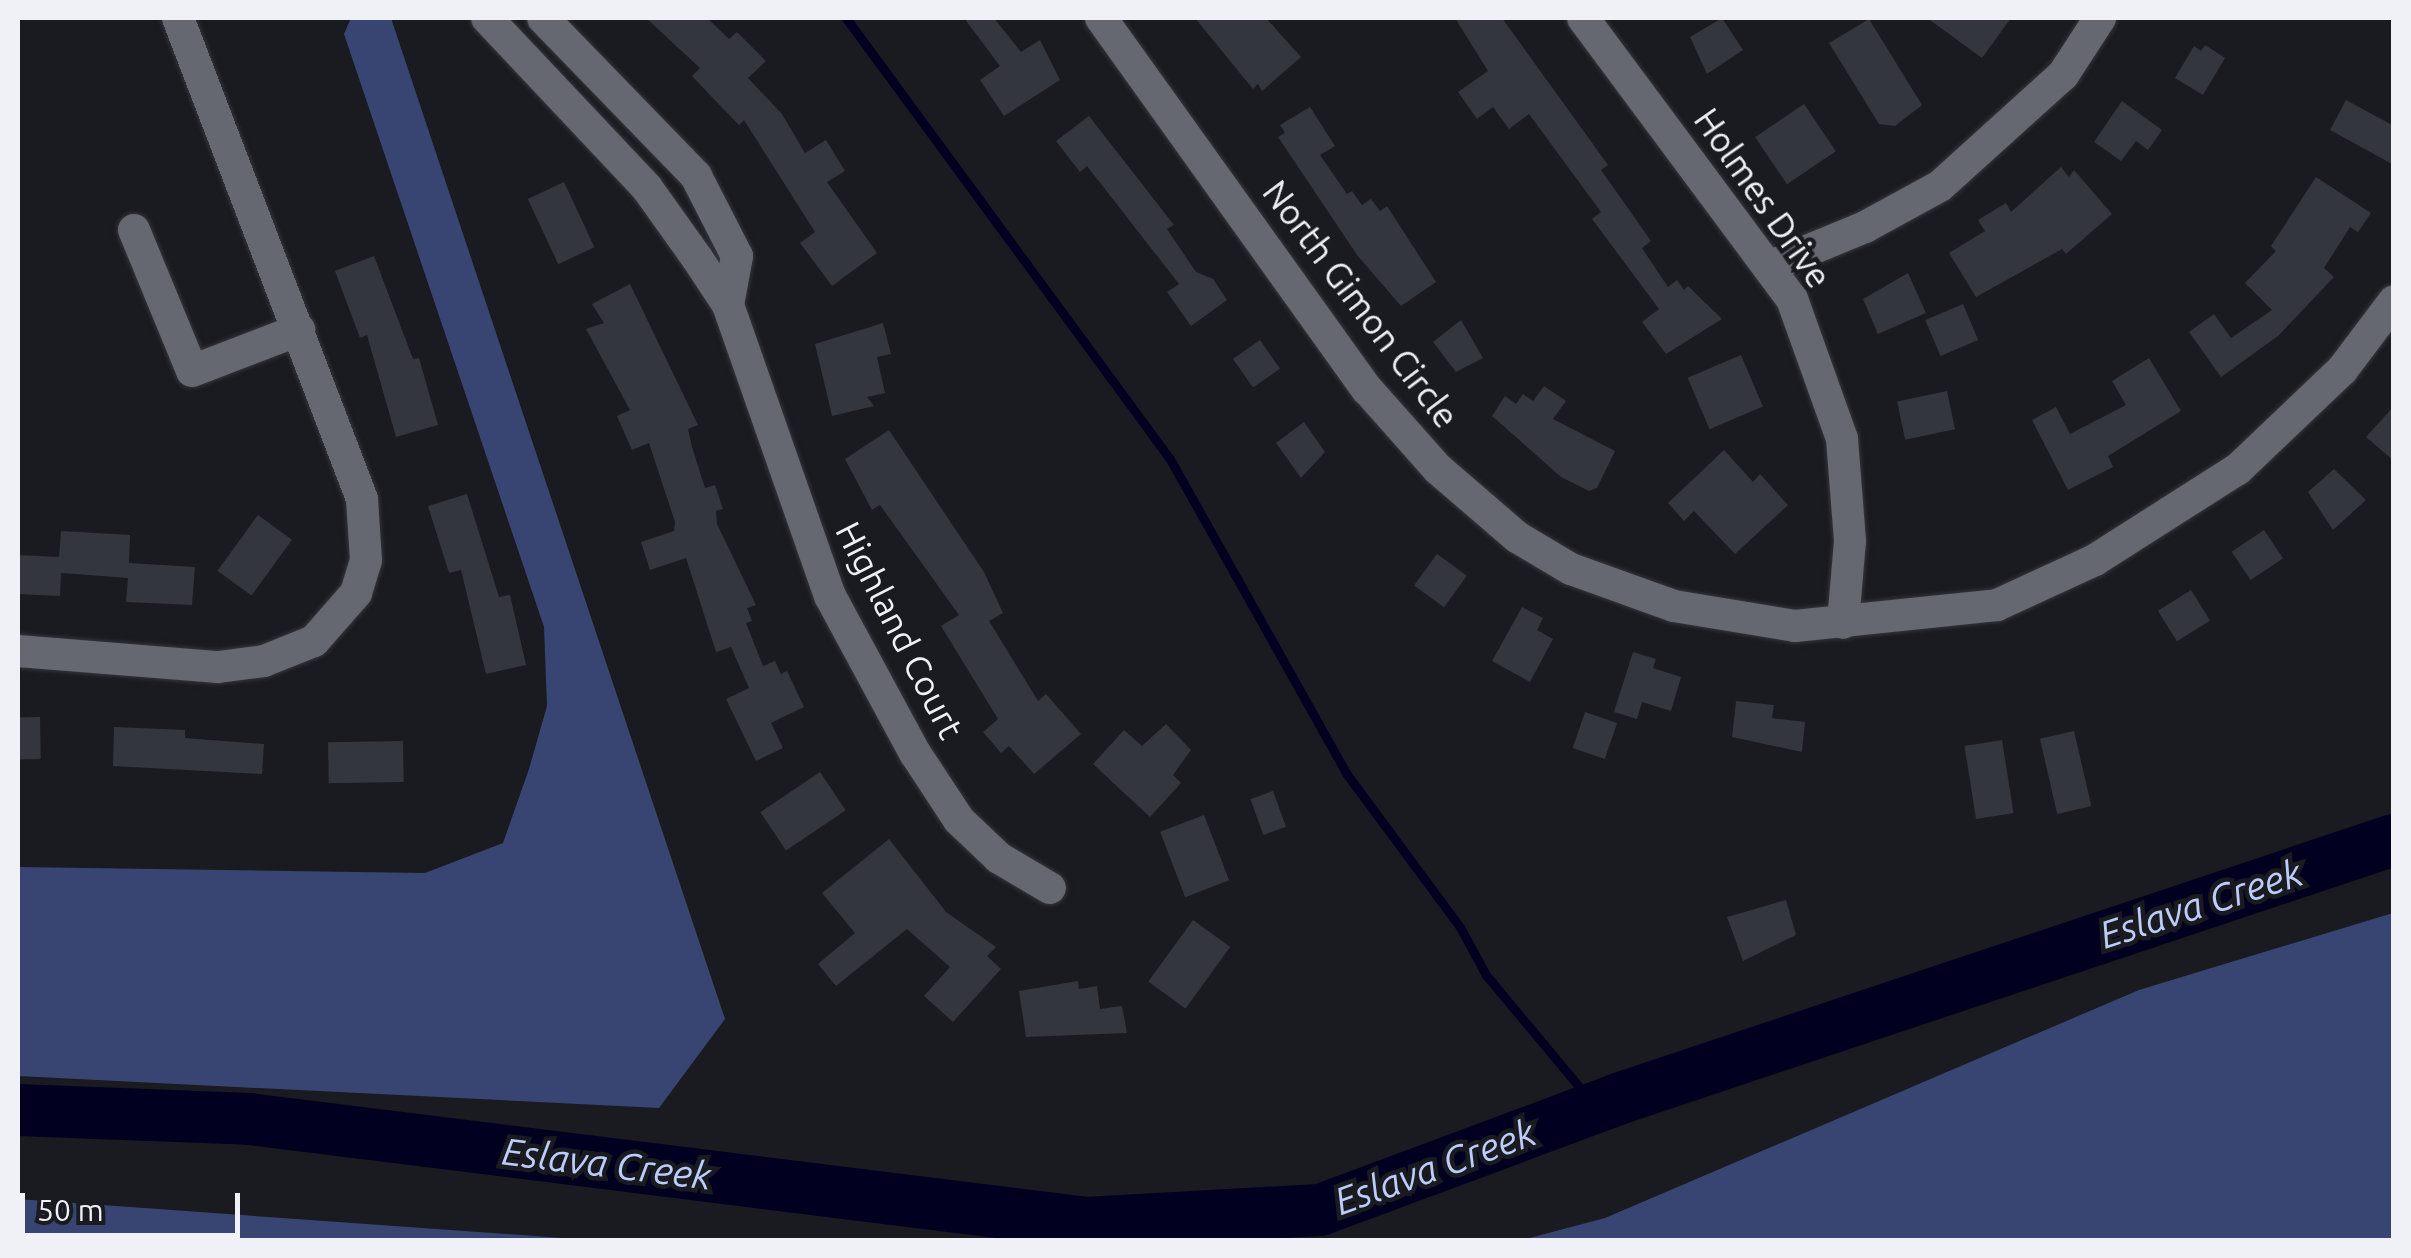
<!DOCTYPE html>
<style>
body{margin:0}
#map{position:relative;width:2411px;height:1258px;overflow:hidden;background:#191b21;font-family:Ubuntu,sans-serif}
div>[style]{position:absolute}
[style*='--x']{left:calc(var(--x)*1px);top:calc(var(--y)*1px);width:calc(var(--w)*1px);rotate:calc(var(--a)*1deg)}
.forest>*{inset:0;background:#384572}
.stream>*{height:9px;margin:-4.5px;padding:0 4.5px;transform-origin:4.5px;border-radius:4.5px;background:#020020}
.river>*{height:52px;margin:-26px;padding:0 26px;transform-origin:26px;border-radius:26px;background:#020020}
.building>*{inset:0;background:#34363d;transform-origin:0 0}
.roads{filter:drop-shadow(0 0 2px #34353a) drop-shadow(0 0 2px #34353a)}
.minor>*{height:32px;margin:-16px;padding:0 16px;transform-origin:16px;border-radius:16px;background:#656870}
span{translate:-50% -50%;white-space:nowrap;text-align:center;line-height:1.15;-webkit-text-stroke:9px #191b21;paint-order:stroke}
.street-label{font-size:35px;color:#f0f1f6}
.water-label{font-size:38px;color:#bdccf9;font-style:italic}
.frame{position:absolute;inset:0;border:20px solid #f0f1f6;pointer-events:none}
.scale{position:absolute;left:20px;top:1193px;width:220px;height:45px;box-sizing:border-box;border:5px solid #f0f1f6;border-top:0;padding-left:12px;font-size:30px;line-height:35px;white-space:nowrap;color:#f0f1f6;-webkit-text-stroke:8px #191b21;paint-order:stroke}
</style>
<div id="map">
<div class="forest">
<div style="clip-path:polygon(351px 18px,391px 18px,725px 1019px,659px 1108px,18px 1076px,18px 867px,425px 873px,503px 843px,529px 769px,547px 706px,544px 627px,344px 34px)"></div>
<div style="clip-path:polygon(2393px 913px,2393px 1240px,1522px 1240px,1605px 1218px,2139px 990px)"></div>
<div style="clip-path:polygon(18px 1199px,590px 1240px,18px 1240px)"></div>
</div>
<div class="stream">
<div style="--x:846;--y:18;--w:547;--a:53.7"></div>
<div style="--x:1170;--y:459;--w:360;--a:60.7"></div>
<div style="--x:1346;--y:773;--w:192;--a:53.5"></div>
<div style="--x:1460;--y:927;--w:55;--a:61.6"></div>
<div style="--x:1486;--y:975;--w:172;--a:50.2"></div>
</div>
<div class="river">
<div style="--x:18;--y:1110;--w:231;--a:2.2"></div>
<div style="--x:249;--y:1119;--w:843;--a:7.08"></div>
<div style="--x:1086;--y:1223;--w:234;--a:-3.2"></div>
<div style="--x:1320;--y:1210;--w:318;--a:-20.4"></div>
<div style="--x:1618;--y:1099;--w:818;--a:-18.46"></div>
</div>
<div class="building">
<div style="clip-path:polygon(646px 18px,707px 18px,729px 39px,737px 32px,766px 61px,748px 78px,782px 114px,805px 153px,826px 140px,845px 171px,827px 182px,877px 253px,832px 286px,800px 243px,815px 232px,744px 120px,739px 125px,709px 94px,692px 76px,700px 68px)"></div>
<div style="clip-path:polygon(964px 18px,994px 18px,1021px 52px,1040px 40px,1060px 80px,1004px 116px,980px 80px,1000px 66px)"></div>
<div style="clip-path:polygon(1195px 18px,1266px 18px,1301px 57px,1262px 91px,1258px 84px,1253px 89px)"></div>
<div style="clip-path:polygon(1455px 18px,1502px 18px,1608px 165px,1601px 170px,1651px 241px,1642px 248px,1668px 287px,1677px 280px,1684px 290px,1688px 286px,1722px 319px,1666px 354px,1642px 322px,1659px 309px,1592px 219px,1601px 212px,1529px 114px,1509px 129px,1493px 107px,1477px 119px,1458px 92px,1488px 71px)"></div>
<div style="clip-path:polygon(1722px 18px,1743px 50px,1707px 74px,1690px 37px)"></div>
<div style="clip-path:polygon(1927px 18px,2011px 18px,1982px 58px)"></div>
<div style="clip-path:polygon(1869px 19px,1922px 105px,1895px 126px,1879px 124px,1829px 43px)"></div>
<div style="clip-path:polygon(2205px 45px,2225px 58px,2203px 95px,2175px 78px,2194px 46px,2201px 51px)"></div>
<div style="clip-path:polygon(2346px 100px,2394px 126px,2394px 165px,2330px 130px)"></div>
<div style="clip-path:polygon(2122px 101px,2162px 130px,2148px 150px,2136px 141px,2121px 161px,2094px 142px)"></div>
<div style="left:1804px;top:104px;width:57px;height:59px;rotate:56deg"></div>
<div style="clip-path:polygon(1310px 107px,1335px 146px,1320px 155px,1347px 194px,1352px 191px,1362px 205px,1371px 199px,1380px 211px,1387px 206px,1436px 282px,1401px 306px,1357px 255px,1278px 137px,1285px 133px,1280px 125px)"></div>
<div style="clip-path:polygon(1089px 116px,1174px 225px,1167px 229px,1196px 272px,1213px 279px,1227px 300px,1191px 326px,1167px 292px,1179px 284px,1087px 166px,1080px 172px,1056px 141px)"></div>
<div style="clip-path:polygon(2061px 167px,2069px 177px,2074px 170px,2112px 214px,2066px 254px,2062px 249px,1976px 297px,1949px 253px,1985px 231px,1978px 220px,2006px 203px,2011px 212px)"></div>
<div style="clip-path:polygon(2316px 177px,2371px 213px,2358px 232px,2350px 227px,2324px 268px,2334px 277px,2278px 336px,2221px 377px,2189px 332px,2214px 314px,2231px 338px,2272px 310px,2245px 283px,2276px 251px,2271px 246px)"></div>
<div style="left:564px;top:182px;width:72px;height:40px;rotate:65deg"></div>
<div style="clip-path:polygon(374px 256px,413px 359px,419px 358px,438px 425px,396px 437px,367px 335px,360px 338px,335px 271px)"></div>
<div style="clip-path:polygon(1908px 273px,1926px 313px,1878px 334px,1863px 299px)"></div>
<div style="clip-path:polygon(630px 284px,698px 425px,688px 429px,692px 447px,705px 488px,715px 485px,723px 509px,716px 511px,717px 524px,756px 605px,747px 608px,752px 621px,746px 623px,763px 666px,775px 661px,781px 674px,787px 671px,804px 707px,771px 723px,783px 748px,756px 761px,726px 699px,749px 688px,731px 647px,716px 652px,686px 558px,650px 570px,641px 542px,674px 531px,675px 522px,649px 443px,632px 450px,617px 416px,630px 410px,586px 329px,604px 323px,592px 304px)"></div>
<div style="left:1963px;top:304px;width:39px;height:41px;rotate:67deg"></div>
<div style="clip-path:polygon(1461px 320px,1483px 358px,1456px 372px,1433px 342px)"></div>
<div style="clip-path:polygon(883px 323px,891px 354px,877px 357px,885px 393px,867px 397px,874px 406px,832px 416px,815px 344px)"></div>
<div style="left:1260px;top:340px;width:35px;height:33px;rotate:55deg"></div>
<div style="left:1741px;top:355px;width:56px;height:58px;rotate:67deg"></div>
<div style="clip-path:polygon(2149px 358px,2181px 411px,2108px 456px,2113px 467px,2068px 490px,2032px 420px,2056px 407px,2070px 434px,2126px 405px,2112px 381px)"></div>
<div style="clip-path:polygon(1544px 386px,1566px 401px,1553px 419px,1615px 451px,1597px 488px,1589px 491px,1561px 477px,1492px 416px,1505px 396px,1516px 404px,1523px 394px,1533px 401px)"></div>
<div style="left:1947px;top:391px;width:39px;height:51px;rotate:78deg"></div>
<div style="clip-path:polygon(2394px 406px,2394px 461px,2366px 437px)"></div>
<div style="clip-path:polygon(1304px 422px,1325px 452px,1301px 478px,1276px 443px)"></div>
<div style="clip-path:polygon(889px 430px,984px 572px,1003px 613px,989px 621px,1038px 701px,1046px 694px,1081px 734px,1034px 774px,1009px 746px,1001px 753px,983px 732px,998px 719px,941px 626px,959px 615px,880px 505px,872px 510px,845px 459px)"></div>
<div style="clip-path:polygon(1724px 450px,1753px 482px,1760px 474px,1788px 505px,1735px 554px,1694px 511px,1684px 521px,1668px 503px)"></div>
<div style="clip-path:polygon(2334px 469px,2366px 500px,2333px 530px,2308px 492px)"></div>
<div style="clip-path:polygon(467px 494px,499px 597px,510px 595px,526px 665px,486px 674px,461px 570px,449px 573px,428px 506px)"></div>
<div style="left:258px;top:515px;width:42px;height:69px;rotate:36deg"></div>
<div style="left:2264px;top:530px;width:34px;height:39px;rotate:56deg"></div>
<div style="clip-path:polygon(61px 531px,130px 535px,129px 563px,195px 567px,192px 605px,126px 602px,128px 578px,61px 573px,60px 596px,18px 594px,18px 555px,59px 557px)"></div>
<div style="left:1437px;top:554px;width:37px;height:39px;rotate:36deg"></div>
<div style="left:2191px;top:590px;width:36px;height:39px;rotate:58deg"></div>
<div style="clip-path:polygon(1522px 607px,1543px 618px,1537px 630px,1553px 639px,1530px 682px,1492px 661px)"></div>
<div style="clip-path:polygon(1633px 652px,1656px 659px,1653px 668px,1681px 677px,1671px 711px,1642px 702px,1637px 719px,1614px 712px)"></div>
<div style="clip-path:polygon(1736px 701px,1774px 705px,1772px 718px,1805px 722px,1802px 752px,1732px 737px)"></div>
<div style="left:1585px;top:712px;width:34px;height:38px;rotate:19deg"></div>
<div style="left:40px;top:717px;width:42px;height:22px;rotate:89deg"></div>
<div style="clip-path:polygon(1166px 724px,1191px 750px,1173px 775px,1181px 783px,1150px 817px,1093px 764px,1124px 730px,1142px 746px)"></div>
<div style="clip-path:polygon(114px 727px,185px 730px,185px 738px,264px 744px,262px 774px,113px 766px)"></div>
<div style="left:2074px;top:731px;width:77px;height:35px;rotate:77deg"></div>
<div style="left:2002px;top:740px;width:74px;height:38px;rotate:81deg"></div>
<div style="left:403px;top:741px;width:41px;height:75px;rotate:89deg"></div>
<div style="left:820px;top:772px;width:46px;height:72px;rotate:56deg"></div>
<div style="left:1273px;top:791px;width:38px;height:24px;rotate:70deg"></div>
<div style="left:1204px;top:815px;width:70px;height:47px;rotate:69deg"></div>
<div style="clip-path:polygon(889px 839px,946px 912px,996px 947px,987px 956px,1001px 969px,953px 1022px,924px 996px,950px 967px,907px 929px,836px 986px,818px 964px,855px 933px,822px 893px)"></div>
<div style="clip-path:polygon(1786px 900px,1796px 935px,1743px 961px,1727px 917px)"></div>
<div style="left:1193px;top:920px;width:46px;height:76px;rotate:36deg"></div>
<div style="clip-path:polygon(1078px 981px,1079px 989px,1097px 986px,1100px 1009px,1122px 1006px,1127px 1033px,1026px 1037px,1019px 991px)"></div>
</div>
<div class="roads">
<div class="minor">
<div style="--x:487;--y:18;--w:233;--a:46.7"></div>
<div style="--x:647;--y:188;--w:86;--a:54.5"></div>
<div style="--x:697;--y:258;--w:56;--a:56.6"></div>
<div style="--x:728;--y:305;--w:308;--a:70.7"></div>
<div style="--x:830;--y:596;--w:179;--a:61.6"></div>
<div style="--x:915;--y:753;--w:80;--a:56.7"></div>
<div style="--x:959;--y:820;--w:55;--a:43.5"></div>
<div style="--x:999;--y:858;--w:59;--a:30.5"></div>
<div style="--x:543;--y:18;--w:220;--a:45.9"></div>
<div style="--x:696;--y:176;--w:90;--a:62.9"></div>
<div style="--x:737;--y:256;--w:50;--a:100.4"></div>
<div style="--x:1101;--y:18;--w:457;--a:54.4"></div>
<div style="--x:1367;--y:389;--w:107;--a:48.4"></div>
<div style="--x:1438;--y:469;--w:104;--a:40.7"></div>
<div style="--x:1517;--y:537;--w:63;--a:30.7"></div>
<div style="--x:1571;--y:569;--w:109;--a:19.8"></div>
<div style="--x:1674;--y:606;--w:123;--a:9.4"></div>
<div style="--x:1795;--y:626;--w:203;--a:-5.9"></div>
<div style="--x:1997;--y:605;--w:108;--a:-24.7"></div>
<div style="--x:2095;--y:560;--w:169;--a:-32.5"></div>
<div style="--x:2238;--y:469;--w:144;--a:-43.6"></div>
<div style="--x:2342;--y:370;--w:86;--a:-53"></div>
<div style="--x:1583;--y:18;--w:350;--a:53.4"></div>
<div style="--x:1792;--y:299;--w:149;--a:70.3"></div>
<div style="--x:1842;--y:439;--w:102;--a:85.5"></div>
<div style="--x:1850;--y:541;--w:82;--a:94.9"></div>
<div style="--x:134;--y:230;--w:152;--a:67.6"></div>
<div style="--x:192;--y:371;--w:115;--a:-21"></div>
<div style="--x:1768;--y:267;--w:105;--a:-22.4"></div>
<div style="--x:1865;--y:227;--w:85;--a:-28.7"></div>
<div style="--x:1940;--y:186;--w:166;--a:-42.1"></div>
<div style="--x:2063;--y:75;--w:68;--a:-57"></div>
<div style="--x:18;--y:651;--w:201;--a:4.6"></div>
<div style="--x:218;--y:667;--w:46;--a:-7.4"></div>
<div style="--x:264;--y:661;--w:54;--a:-21.8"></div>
<div style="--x:314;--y:641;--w:64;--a:-48.8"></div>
<div style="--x:356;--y:593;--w:34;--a:-73"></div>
<div style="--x:366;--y:560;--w:61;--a:-93.8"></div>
<div style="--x:362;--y:499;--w:515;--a:-110.93"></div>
</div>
</div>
<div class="street-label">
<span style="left:1763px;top:198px;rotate:55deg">Holmes Drive</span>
<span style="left:1361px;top:304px;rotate:53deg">North Gimon Circle</span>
<span style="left:900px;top:630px;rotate:63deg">Highland Court</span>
</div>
<div class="water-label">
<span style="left:2201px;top:904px;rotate:-18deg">Eslava Creek</span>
<span style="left:607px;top:1164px;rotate:7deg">Eslava Creek</span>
<span style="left:1435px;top:1167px;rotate:-20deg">Eslava Creek</span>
</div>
<div class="frame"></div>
<div class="scale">50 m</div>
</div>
